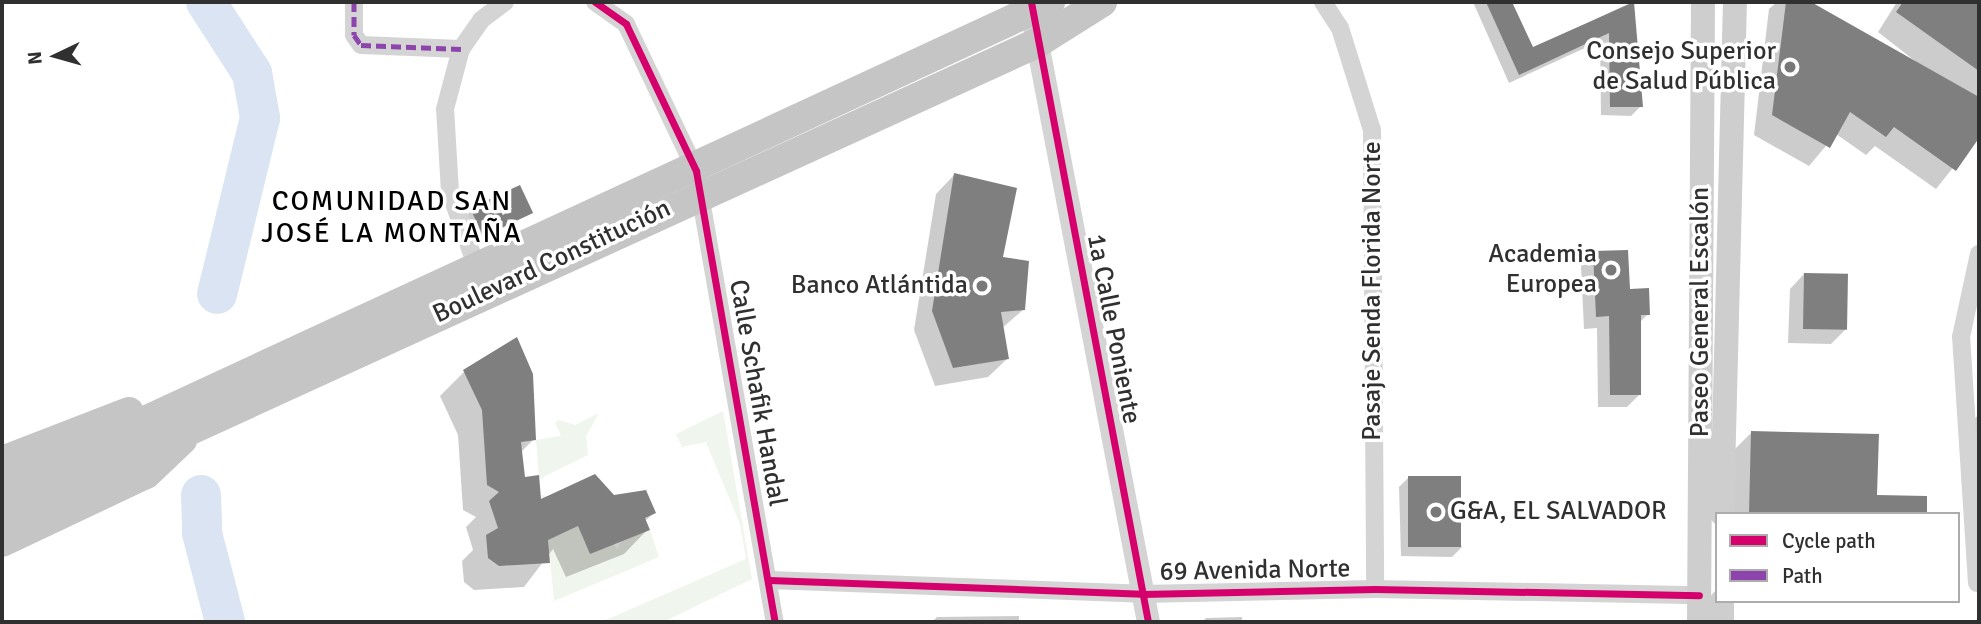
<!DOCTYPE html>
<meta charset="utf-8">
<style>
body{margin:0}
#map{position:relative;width:1981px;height:624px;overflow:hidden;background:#fff;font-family:Signika,sans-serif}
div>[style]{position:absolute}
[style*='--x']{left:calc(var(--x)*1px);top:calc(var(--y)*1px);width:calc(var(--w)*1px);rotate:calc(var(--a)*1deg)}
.green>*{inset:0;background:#f0f5ed}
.shadow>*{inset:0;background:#0003}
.river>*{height:40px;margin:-20px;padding:0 20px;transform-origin:20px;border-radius:20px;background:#dae4f2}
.building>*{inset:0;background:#7f7f7f;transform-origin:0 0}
.minor>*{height:18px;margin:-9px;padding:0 9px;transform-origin:9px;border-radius:9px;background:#d4d4d4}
.tertiary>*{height:23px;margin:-11.5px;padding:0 11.5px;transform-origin:11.5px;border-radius:11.5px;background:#d4d4d4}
.secondary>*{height:24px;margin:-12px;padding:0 12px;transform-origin:12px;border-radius:12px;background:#cecece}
.trunk>*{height:30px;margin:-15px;padding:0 15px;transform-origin:15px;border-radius:15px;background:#c5c5c5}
.quiet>*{height:5px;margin-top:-2.5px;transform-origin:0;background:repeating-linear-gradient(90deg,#8e44ad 0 10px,transparent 0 15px)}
.cycleway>*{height:7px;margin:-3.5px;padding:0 3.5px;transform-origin:3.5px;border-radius:3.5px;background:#d6006c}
.dots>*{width:19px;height:19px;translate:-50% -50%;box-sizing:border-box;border:4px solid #fff;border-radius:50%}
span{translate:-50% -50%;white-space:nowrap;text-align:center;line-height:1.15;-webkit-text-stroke:7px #fff;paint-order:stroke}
.poi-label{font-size:26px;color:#303030}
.right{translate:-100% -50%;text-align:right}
.left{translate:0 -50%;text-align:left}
.street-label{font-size:26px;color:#303030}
.neighbourhood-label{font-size:28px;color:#000;letter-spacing:2px}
.frame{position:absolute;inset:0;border:4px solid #303030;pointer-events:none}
.legend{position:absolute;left:1715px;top:512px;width:245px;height:91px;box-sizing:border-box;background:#fff;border:2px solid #acacac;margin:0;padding:9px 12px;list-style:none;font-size:21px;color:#303030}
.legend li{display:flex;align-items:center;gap:14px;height:35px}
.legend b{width:35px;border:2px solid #acacac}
.north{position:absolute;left:21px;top:21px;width:70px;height:70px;-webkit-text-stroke:5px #fff;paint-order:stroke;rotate:265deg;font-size:19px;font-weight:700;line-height:28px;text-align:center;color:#303030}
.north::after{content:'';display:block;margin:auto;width:24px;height:32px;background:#303030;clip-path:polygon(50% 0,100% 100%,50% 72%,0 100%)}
</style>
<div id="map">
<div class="green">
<div style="clip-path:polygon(723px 411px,752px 579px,663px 622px,601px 622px,746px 559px,740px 524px,706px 442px,682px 447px,676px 434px)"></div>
<div style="clip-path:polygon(599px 413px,586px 436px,588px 455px,539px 479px,536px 440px,561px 436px,555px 423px,559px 420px,575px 425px)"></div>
<div style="clip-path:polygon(541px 495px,548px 496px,566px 531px,578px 526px,590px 554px,613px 543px,617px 549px,622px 540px,650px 530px,659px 557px,554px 601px,546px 517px,530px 518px)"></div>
</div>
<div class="shadow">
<div style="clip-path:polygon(1473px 2px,1510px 2px,1532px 49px,1632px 2px,1641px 106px,1631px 116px,1601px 115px,1600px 41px,1509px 83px)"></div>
<div style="clip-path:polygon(1777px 2px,1808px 2px,1924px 68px,1878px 32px,1897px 2px,1979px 2px,1979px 135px,1936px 189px,1875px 146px,1866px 155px,1836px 134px,1809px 166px,1754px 135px,1769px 9px)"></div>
<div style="clip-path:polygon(954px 175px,1024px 309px,1002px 328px,1007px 359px,988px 377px,935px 386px,914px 330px,936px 194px)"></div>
<div style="clip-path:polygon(471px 211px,531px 212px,473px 245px,461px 221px)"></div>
<div style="clip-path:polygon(1594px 253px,1648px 314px,1639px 323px,1640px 394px,1627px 407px,1598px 407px,1597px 328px,1584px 329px,1581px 266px)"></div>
<div style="clip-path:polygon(1804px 274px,1845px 330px,1831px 344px,1788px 343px,1790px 289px)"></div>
<div style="clip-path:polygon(464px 372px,534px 439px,520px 453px,523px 479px,539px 502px,614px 497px,654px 513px,645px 521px,648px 529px,624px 554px,566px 577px,553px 549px,524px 587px,474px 590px,464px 582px,462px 561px,473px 550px,466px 527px,476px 517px,463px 510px,458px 435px,440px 396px)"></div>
<div style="clip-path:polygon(1979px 414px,1979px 495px,1968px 426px)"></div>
<div style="clip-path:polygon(1752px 432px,1876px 497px,1925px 514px,1732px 514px,1733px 451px)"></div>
<div style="clip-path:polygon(1409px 477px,1462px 547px,1452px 557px,1401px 556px,1399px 487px)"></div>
<div style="clip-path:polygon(1019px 616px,1019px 622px,932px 622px,937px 617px)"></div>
<div style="clip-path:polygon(1242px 617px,1242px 622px,1202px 622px,1206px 618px)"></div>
</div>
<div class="river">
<div style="--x:206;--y:2;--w:85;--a:57.1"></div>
<div style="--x:252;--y:73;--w:46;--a:79.9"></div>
<div style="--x:260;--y:118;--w:181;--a:103.7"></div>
<div style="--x:201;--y:495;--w:38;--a:88"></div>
<div style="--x:202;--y:533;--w:92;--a:75.5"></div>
</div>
<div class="building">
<div style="clip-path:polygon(1486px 2px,1512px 2px,1533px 47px,1634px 2px,1643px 107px,1610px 107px,1609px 33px,1519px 75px)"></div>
<div style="clip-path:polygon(1786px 2px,1811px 2px,1979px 97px,1979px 138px,1956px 171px,1894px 127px,1886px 137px,1850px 112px,1830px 148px,1772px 115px)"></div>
<div style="clip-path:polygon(1903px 2px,1979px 2px,1979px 71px,1896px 12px)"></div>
<div style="clip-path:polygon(954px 173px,1017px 188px,1003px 257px,1029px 261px,1025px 310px,1001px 312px,1009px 359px,953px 368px,932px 311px)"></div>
<div style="left:520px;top:185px;width:31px;height:55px;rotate:65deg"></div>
<div style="clip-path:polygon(1628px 250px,1630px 289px,1649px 288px,1650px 315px,1641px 315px,1641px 395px,1610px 395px,1609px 316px,1596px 317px,1593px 251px)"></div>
<div style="left:1804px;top:273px;width:44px;height:56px;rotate:1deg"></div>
<div style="clip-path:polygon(517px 337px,533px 374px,536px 440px,521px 442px,525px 477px,539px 475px,541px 499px,595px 474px,614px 495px,646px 490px,656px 513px,645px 518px,650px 530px,590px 554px,578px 526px,548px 540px,550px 563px,499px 566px,488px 558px,486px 535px,498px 528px,489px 501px,499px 492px,487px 485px,482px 410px,463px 370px)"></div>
<div style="clip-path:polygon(1751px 431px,1879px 434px,1877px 495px,1927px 496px,1927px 514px,1749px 514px)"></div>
<div style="left:1408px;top:476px;width:53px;height:71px"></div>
</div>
<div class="minor">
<div style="--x:354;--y:2;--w:33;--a:90"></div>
<div style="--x:354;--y:35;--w:12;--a:55"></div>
<div style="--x:361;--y:45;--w:100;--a:2.3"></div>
<div style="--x:595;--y:2;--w:38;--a:35"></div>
<div style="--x:626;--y:24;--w:163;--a:64.5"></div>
<div style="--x:696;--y:171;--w:458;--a:80.1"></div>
<div style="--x:1323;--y:2;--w:31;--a:57"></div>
<div style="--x:1340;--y:28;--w:107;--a:72.6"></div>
<div style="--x:1372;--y:130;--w:459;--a:89.6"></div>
<div style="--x:478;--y:271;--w:84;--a:-109.5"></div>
<div style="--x:450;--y:192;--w:83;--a:-93.4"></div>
<div style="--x:445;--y:109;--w:62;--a:-75.1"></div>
<div style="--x:461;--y:49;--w:35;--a:-55"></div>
<div style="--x:481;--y:20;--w:30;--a:-37"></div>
<div style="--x:769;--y:580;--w:373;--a:2.1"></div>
<div style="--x:1142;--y:594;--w:233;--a:-1.2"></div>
<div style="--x:1375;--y:589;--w:324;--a:1.1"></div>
<div style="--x:1977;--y:583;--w:247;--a:-93.7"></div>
<div style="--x:1961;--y:337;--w:85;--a:-77.8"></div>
</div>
<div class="tertiary">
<div style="--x:1034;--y:27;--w:606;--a:79.15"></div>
</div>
<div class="secondary">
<div style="--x:1722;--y:514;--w:512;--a:-88.55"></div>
<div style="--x:1722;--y:601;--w:21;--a:90"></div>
<div style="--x:1699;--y:622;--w:620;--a:-89.63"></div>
</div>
<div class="trunk">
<div style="--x:2;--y:461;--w:136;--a:-21.1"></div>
<div style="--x:2;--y:487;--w:1155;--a:-24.83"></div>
<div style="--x:2;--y:516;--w:1138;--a:-24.56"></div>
<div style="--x:1037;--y:43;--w:77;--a:-32.2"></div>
<div style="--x:2;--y:542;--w:159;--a:-25.3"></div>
<div style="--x:146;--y:474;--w:50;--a:-43.4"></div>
</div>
<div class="quiet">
<div style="--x:354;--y:2;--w:33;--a:90"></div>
<div style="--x:354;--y:35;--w:12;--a:55"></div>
<div style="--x:361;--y:45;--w:100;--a:2.3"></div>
</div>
<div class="cycleway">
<div style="--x:595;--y:2;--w:38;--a:35"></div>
<div style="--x:626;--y:24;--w:163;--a:64.5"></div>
<div style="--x:696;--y:171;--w:458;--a:80.1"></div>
<div style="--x:1031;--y:2;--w:631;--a:79.31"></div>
<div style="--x:769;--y:580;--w:373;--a:2.1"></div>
<div style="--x:1142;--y:594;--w:233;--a:-1.2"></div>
<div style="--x:1375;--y:589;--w:324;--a:1.1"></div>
</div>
<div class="dots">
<div style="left:1790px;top:67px;background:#787878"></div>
<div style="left:1611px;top:270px;background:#787878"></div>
<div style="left:982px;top:286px;background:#787878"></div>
<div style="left:1436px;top:512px;background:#787878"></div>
</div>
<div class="poi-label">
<span class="right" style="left:1776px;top:67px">Consejo Superior<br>de Salud Pública</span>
<span class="right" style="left:1597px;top:270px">Academia<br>Europea</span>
<span class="right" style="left:968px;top:286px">Banco Atlántida</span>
<span class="left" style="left:1450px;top:512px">G&amp;A, EL SALVADOR</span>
</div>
<div class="street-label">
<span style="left:552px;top:262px;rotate:-25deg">Boulevard Constitución</span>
<span style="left:1373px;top:291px;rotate:-90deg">Pasaje Senda Florida Norte</span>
<span style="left:1701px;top:312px;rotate:-90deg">Paseo General Escalón</span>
<span style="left:1113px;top:329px;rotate:79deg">1a Calle Poniente</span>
<span style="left:757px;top:393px;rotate:80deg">Calle Schafik Handal</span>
<span style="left:1255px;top:571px;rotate:-1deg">69 Avenida Norte</span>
</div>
<div class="neighbourhood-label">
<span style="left:392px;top:217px">COMUNIDAD SAN<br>JOSÉ LA MONTAÑA</span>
</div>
<div class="frame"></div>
<ul class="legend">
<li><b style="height:9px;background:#d6006c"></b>Cycle path</li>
<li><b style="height:9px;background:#8e44ad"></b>Path</li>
</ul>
<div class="north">N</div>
</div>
